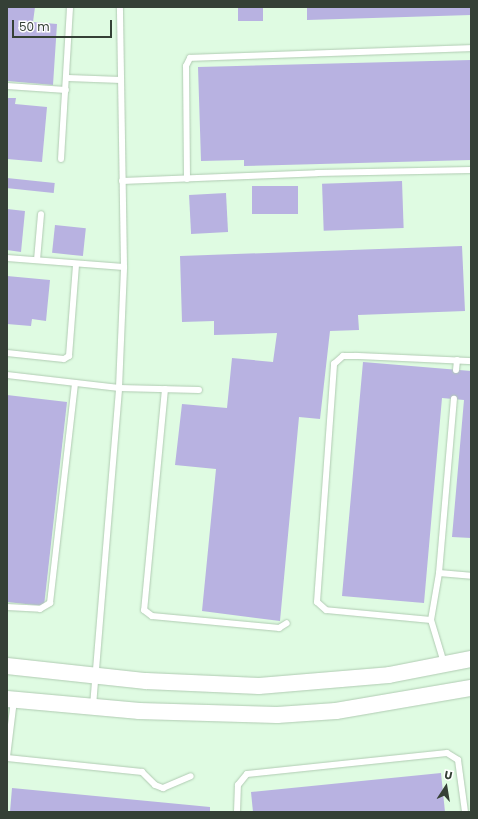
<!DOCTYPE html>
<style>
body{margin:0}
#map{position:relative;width:478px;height:819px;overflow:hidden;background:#dffbe2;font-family:Poppins,sans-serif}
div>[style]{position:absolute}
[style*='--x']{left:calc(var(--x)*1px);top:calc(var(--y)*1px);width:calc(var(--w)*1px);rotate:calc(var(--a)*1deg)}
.building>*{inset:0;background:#b8b2e1;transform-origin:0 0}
.roads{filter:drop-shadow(0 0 1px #b0cbb2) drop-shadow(0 0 1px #b0cbb2)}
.service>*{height:6px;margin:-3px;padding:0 3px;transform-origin:3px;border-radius:3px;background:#fff}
.tertiary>*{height:16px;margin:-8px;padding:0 8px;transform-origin:8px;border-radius:8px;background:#fff}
span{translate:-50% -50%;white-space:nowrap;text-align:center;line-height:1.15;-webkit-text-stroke:4px #fff;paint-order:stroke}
.frame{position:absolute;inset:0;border:8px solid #354036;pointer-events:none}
.north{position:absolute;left:426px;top:767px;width:40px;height:40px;-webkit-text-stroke:3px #fff;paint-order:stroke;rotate:12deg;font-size:11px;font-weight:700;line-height:16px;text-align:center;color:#354036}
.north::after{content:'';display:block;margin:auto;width:14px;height:18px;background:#354036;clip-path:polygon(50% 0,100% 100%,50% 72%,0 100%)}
.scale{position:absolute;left:12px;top:20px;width:100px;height:18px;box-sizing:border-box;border:2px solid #354036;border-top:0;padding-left:5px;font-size:12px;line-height:14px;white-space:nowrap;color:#354036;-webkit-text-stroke:3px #fff;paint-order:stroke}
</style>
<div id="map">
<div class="building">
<div style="clip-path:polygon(7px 7px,35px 7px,33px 22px,57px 24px,53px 85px,7px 81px)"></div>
<div style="left:238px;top:7px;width:25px;height:14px"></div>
<div style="clip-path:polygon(307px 7px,471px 7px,471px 15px,307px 20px)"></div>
<div style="clip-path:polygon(471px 60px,471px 160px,244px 166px,244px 160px,201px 161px,198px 67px)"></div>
<div style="clip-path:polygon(7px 98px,16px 98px,15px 104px,47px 107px,42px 162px,7px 159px)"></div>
<div style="left:7px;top:178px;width:48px;height:10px;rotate:6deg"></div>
<div style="left:402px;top:181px;width:47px;height:80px;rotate:88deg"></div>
<div style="left:298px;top:186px;width:28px;height:46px;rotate:90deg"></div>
<div style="left:226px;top:193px;width:39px;height:37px;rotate:87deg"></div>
<div style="clip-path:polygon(7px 209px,25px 211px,21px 252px,7px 250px)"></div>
<div style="left:55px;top:225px;width:31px;height:28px;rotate:6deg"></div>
<div style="clip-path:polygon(462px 246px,465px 311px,358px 315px,359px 330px,330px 331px,320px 419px,299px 417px,280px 621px,202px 611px,216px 469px,175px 465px,182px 404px,227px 408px,232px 358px,273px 362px,277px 333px,214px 335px,214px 321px,182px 322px,180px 256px)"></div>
<div style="clip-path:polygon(7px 276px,50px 280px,46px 321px,32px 319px,31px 326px,7px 324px)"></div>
<div style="clip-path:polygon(363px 362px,471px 371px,471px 538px,452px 537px,464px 400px,442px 398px,424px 603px,342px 596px)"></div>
<div style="clip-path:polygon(7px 395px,67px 402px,44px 606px,7px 602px)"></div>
<div style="clip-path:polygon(441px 773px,445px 812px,253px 812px,251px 792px)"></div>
<div style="clip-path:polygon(12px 788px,210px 807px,210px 812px,10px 812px)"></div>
</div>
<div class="roads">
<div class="service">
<div style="--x:68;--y:78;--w:53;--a:2.2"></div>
<div style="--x:7;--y:86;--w:59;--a:3.9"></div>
<div style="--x:61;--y:159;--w:152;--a:-86.6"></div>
<div style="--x:187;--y:179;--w:113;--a:-90.5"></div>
<div style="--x:186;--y:66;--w:9;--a:-63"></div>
<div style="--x:190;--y:58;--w:281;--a:-2"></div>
<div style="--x:122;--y:181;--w:195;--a:-2.3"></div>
<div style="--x:317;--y:173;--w:154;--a:-1.1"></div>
<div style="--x:7;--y:258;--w:117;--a:4.4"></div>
<div style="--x:37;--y:260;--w:46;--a:-85"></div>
<div style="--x:7;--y:353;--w:57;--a:6"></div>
<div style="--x:64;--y:359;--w:6;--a:-31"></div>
<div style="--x:69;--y:356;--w:91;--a:-85.6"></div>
<div style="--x:456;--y:370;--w:10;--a:-84"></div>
<div style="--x:7;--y:375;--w:113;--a:6.6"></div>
<div style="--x:119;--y:388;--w:80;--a:1.4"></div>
<div style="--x:165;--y:389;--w:222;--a:95.4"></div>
<div style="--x:144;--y:610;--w:10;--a:37"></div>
<div style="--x:152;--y:616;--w:128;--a:5.4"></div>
<div style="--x:279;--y:628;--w:9;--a:-32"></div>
<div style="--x:439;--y:573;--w:32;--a:5"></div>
<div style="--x:7;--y:607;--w:33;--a:3"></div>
<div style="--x:40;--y:609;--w:12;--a:-31"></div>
<div style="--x:50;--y:603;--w:221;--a:-83.5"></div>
<div style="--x:431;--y:620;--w:105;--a:-174.6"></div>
<div style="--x:326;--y:610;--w:12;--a:-138"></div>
<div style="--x:317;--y:602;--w:239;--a:-85.9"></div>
<div style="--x:334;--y:364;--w:12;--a:-42"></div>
<div style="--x:343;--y:356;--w:13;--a:0"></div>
<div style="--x:356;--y:356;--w:115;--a:2.5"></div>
<div style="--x:444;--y:663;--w:45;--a:-106.8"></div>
<div style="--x:431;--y:620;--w:48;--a:-80.3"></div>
<div style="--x:439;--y:573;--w:175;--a:-85.1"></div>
<div style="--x:93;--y:706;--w:319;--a:-85.3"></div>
<div style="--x:119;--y:388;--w:121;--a:-87.6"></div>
<div style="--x:124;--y:267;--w:260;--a:-90.9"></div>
<div style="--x:7;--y:757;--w:57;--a:-83"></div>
<div style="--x:7;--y:758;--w:136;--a:5.9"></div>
<div style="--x:142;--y:772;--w:18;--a:45"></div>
<div style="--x:155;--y:785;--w:9;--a:21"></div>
<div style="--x:163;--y:788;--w:30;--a:-23"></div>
<div style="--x:237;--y:812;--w:27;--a:-88"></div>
<div style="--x:238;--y:785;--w:14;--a:-51"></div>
<div style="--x:247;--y:774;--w:201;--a:-6"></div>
<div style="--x:447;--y:753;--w:13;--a:32"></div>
<div style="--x:458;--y:760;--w:52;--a:82.3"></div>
</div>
<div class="tertiary">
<div style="--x:7;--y:666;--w:140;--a:6.2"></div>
<div style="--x:146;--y:681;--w:113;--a:2.5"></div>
<div style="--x:259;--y:686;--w:130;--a:-4.8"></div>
<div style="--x:389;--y:675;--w:84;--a:-11"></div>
<div style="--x:7;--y:699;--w:133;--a:5.2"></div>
<div style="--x:139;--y:711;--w:138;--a:1.7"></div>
<div style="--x:277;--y:715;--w:59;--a:-3.9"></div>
<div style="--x:336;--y:711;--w:137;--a:-9.7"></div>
</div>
</div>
<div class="frame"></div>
<div class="north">U</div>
<div class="scale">50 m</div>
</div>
